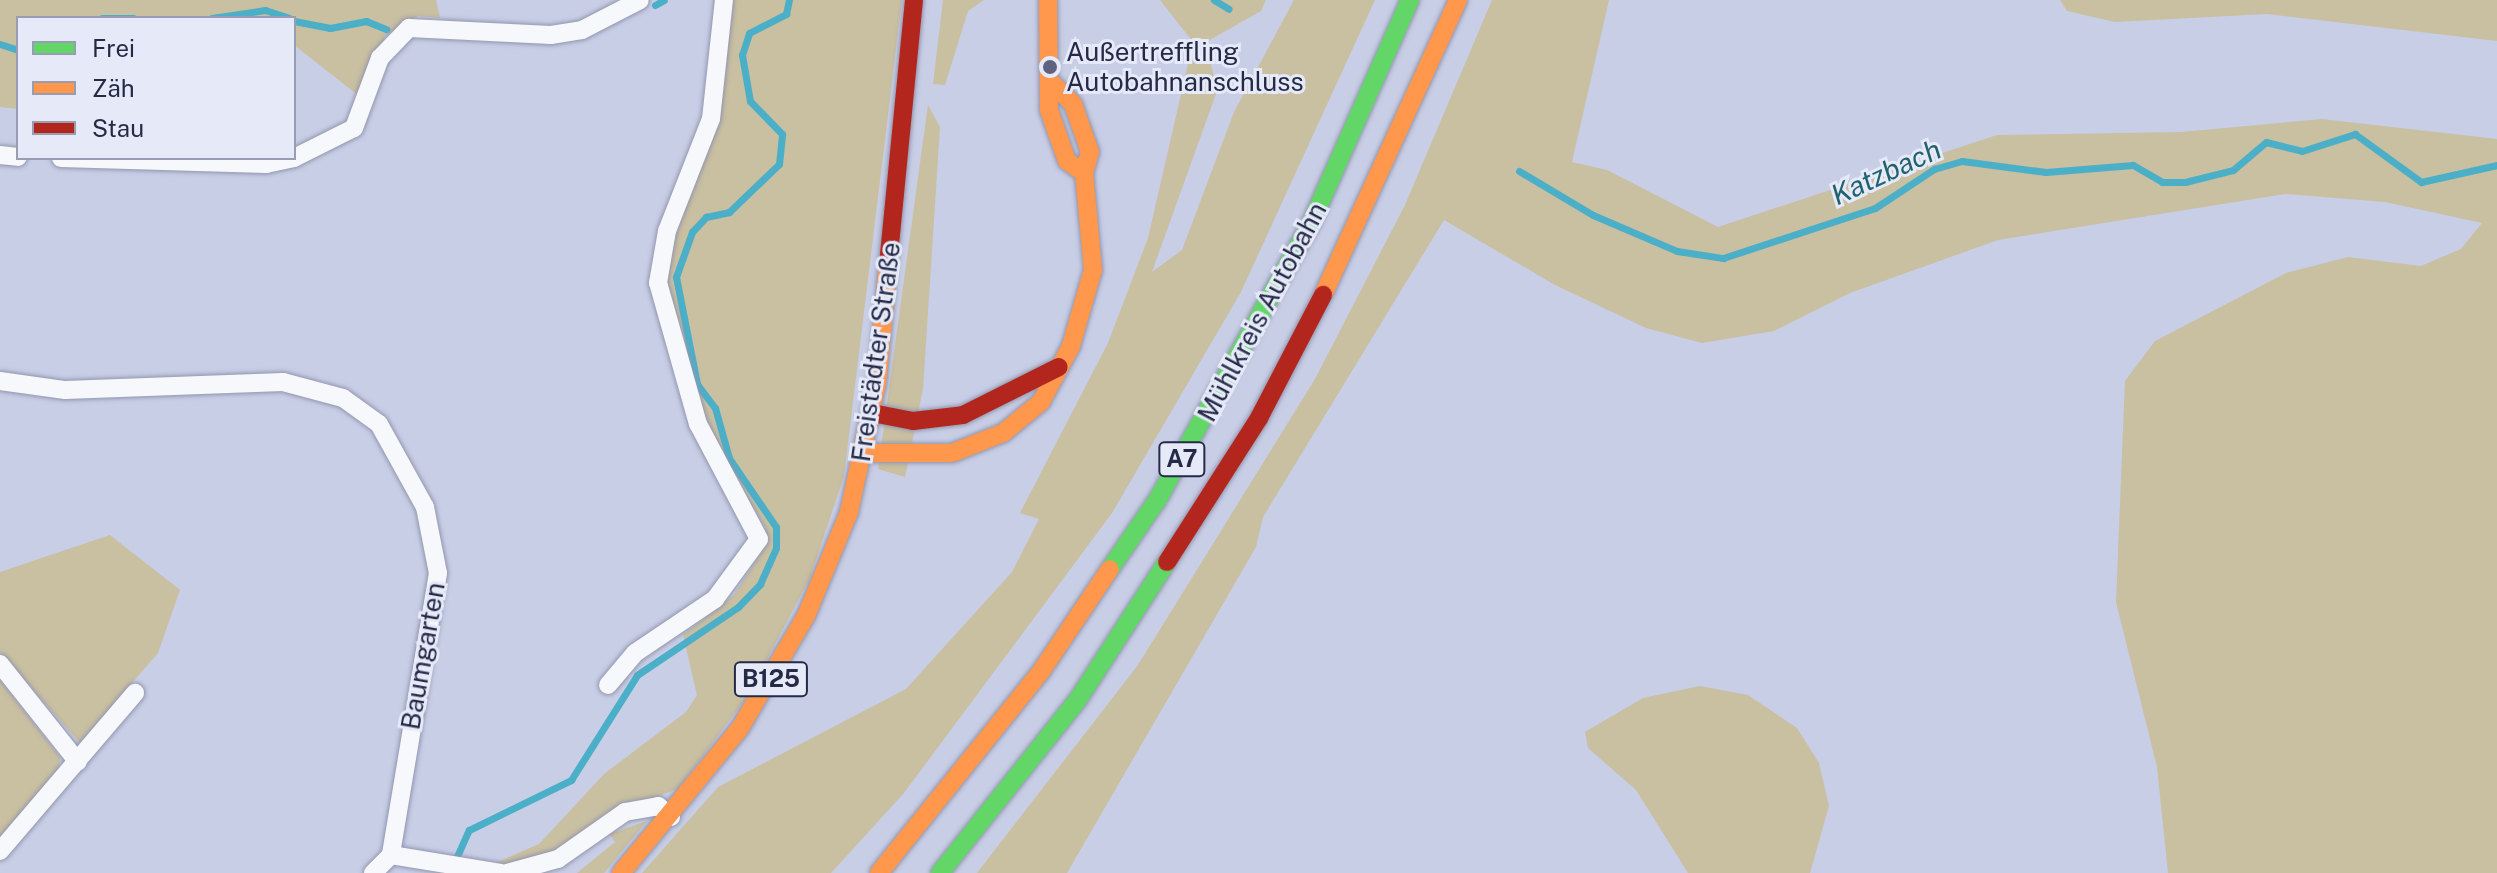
<!DOCTYPE html>
<meta charset="utf-8">
<style>
body{margin:0}
#map{position:relative;width:2497px;height:873px;overflow:hidden;background:#c8cee6;font-family:"Public Sans",sans-serif}
div>[style]{position:absolute}
[style*='--x']{left:calc(var(--x)*1px);top:calc(var(--y)*1px);width:calc(var(--w)*1px);rotate:calc(var(--a)*1deg)}
.green>*{inset:0;background:#c9bfa1}
.stream>*{height:7px;margin:-3.5px;padding:0 3.5px;transform-origin:3.5px;border-radius:3.5px;background:#4bafc8}
.roads{filter:drop-shadow(0 0 2px #9296ae) drop-shadow(0 0 2px #9296ae)}
.street>*{height:18px;margin:-9px;padding:0 9px;transform-origin:9px;border-radius:9px;background:#f7f8fb}
.fast>*{height:18px;margin:-9px;padding:0 9px;transform-origin:9px;border-radius:9px;background:#63d668}
.slow>*{height:18px;margin:-9px;padding:0 9px;transform-origin:9px;border-radius:9px;background:#ff974d}
.jam>*{height:18px;margin:-9px;padding:0 9px;transform-origin:9px;border-radius:9px;background:#b3261e}
.dots>*{width:22px;height:22px;translate:-50% -50%;box-sizing:border-box;border:4px solid #e5e9f8;border-radius:50%}
span{translate:-50% -50%;white-space:nowrap;text-align:center;line-height:1.15;-webkit-text-stroke:6px #e5e9f8;paint-order:stroke}
.shield-label span{padding:2px 6px;background:#e5e9f8;border:2px solid;border-radius:6px;-webkit-text-stroke-width:0}
.shield-label{font-size:24px;color:#252b47;font-weight:700}
.poi-label{font-size:26px;color:#252b47}
.left{translate:0 -50%;text-align:left}
.street-label{font-size:26px;color:#252b47}
.water-label{font-size:28px;color:#20626f;font-style:italic}
.legend{position:absolute;left:16px;top:16px;width:280px;height:144px;box-sizing:border-box;background:#e5e9f8;border:2px solid #989db1;margin:0;padding:10px 14px;list-style:none;font-size:24px;color:#252b47}
.legend li{display:flex;align-items:center;gap:16px;height:40px}
.legend b{width:40px;border:2px solid #989db1}
</style>
<div id="map">
<div class="green">
<div style="clip-path:polygon(0 0,436px 0,440px 18px,418px 16px,385px 36px,359px 96px,294px 45px,294px 18px,18px 18px,18px 109px,0 107px)"></div>
<div style="clip-path:polygon(733px 0,902px 0,844px 476px,810px 578px,747px 697px,678px 789px,604px 815px,554px 852px,525px 863px,490px 865px,539px 844px,604px 774px,686px 712px,697px 695px,683px 635px,734px 595px,764px 548px,765px 527px,707px 428px,664px 279px,667px 252px,718px 121px)"></div>
<div style="clip-path:polygon(943px 0,984px 0,968px 11px,945px 85px,933px 84px)"></div>
<div style="clip-path:polygon(1160px 0,1266px 0,1261px 11px,1206px 42px,1217px 91px,1152px 272px,1182px 250px,1234px 112px,1294px 0,1375px 0,1241px 292px,1112px 513px,904px 793px,831px 873px,642px 873px,718px 787px,906px 689px,1012px 572px,1039px 519px,1020px 513px,1108px 343px,1148px 238px,1193px 42px)"></div>
<div style="clip-path:polygon(1492px 0,1609px 0,1572px 162px,1607px 170px,1718px 227px,1997px 135px,2181px 132px,2322px 119px,2497px 139px,2497px 873px,2168px 873px,2157px 767px,2116px 602px,2125px 381px,2155px 341px,2286px 273px,2348px 257px,2421px 266px,2461px 249px,2482px 223px,2385px 202px,2285px 194px,1998px 240px,1850px 293px,1774px 331px,1702px 343px,1646px 328px,1555px 285px,1444px 220px,1263px 517px,1256px 547px,1067px 873px,977px 873px,1138px 665px,1315px 379px,1405px 205px)"></div>
<div style="clip-path:polygon(2060px 0,2497px 0,2497px 41px,2267px 14px,2115px 22px,2067px 11px)"></div>
<div style="clip-path:polygon(928px 105px,940px 127px,923px 389px,905px 477px,878px 469px)"></div>
<div style="clip-path:polygon(110px 535px,180px 590px,158px 653px,80px 743px,0 652px,0 572px)"></div>
<div style="clip-path:polygon(0 680px,60px 757px,59px 768px,0 838px)"></div>
<div style="clip-path:polygon(1700px 686px,1748px 695px,1797px 728px,1819px 763px,1829px 806px,1810px 873px,1688px 873px,1636px 790px,1588px 748px,1585px 732px,1643px 698px)"></div>
<div style="clip-path:polygon(647px 821px,604px 873px,577px 873px,615px 842px,609px 834px)"></div>
</div>
<div class="stream">
<div style="--x:1214;--y:0;--w:17;--a:31"></div>
<div style="--x:655;--y:5;--w:10;--a:-29"></div>
<div style="--x:102;--y:18;--w:31;--a:0"></div>
<div style="--x:212;--y:18;--w:54;--a:-8.6"></div>
<div style="--x:265;--y:10;--w:25;--a:18"></div>
<div style="--x:294;--y:21;--w:37;--a:11"></div>
<div style="--x:330;--y:28;--w:37;--a:-11"></div>
<div style="--x:366;--y:21;--w:22;--a:22"></div>
<div style="--x:0;--y:44;--w:19;--a:18"></div>
<div style="--x:1519;--y:171;--w:86;--a:30.7"></div>
<div style="--x:1593;--y:215;--w:91;--a:23.2"></div>
<div style="--x:1677;--y:251;--w:47;--a:8.7"></div>
<div style="--x:1723;--y:258;--w:160;--a:-18.2"></div>
<div style="--x:1875;--y:208;--w:71;--a:-33.5"></div>
<div style="--x:1934;--y:169;--w:29;--a:-16"></div>
<div style="--x:1962;--y:161;--w:85;--a:7.5"></div>
<div style="--x:2046;--y:172;--w:87;--a:-4.6"></div>
<div style="--x:2133;--y:165;--w:34;--a:30"></div>
<div style="--x:2162;--y:182;--w:23;--a:0"></div>
<div style="--x:2185;--y:182;--w:49;--a:-14"></div>
<div style="--x:2233;--y:170;--w:43;--a:-40.3"></div>
<div style="--x:2266;--y:142;--w:37;--a:14"></div>
<div style="--x:2302;--y:151;--w:56;--a:-17.8"></div>
<div style="--x:2355;--y:134;--w:82;--a:36"></div>
<div style="--x:2421;--y:182;--w:78;--a:-12.6"></div>
<div style="--x:454;--y:863;--w:36;--a:-66"></div>
<div style="--x:469;--y:830;--w:114;--a:-26.1"></div>
<div style="--x:571;--y:780;--w:124;--a:-57.8"></div>
<div style="--x:637;--y:675;--w:122;--a:-34"></div>
<div style="--x:738;--y:607;--w:32;--a:-46"></div>
<div style="--x:760;--y:584;--w:39;--a:-66"></div>
<div style="--x:776;--y:548;--w:21;--a:-90"></div>
<div style="--x:776;--y:527;--w:83;--a:-124.3"></div>
<div style="--x:729;--y:458;--w:52;--a:-105.6"></div>
<div style="--x:715;--y:408;--w:30;--a:-127"></div>
<div style="--x:697;--y:384;--w:109;--a:-101.1"></div>
<div style="--x:676;--y:277;--w:48;--a:-70.4"></div>
<div style="--x:692;--y:232;--w:21;--a:-47"></div>
<div style="--x:706;--y:217;--w:24;--a:-12"></div>
<div style="--x:729;--y:212;--w:69;--a:-43.8"></div>
<div style="--x:779;--y:164;--w:30;--a:-84"></div>
<div style="--x:782;--y:134;--w:46;--a:-134.1"></div>
<div style="--x:750;--y:101;--w:47;--a:-99.9"></div>
<div style="--x:742;--y:55;--w:23;--a:-72"></div>
<div style="--x:749;--y:33;--w:42;--a:-27.2"></div>
<div style="--x:786;--y:14;--w:14;--a:-78"></div>
</div>
<div class="roads">
<div class="street">
<div style="--x:0;--y:155;--w:18;--a:6"></div>
<div style="--x:61;--y:158;--w:205;--a:1.7"></div>
<div style="--x:266;--y:164;--w:29;--a:-12"></div>
<div style="--x:294;--y:158;--w:67;--a:-26.6"></div>
<div style="--x:354;--y:128;--w:75;--a:-69.6"></div>
<div style="--x:380;--y:58;--w:42;--a:-46"></div>
<div style="--x:409;--y:28;--w:142;--a:2.8"></div>
<div style="--x:551;--y:35;--w:31;--a:-9"></div>
<div style="--x:582;--y:30;--w:65;--a:-27.3"></div>
<div style="--x:0;--y:381;--w:66;--a:7.9"></div>
<div style="--x:65;--y:390;--w:218;--a:-2.1"></div>
<div style="--x:283;--y:382;--w:62;--a:14.9"></div>
<div style="--x:343;--y:398;--w:44;--a:35.8"></div>
<div style="--x:379;--y:424;--w:95;--a:61"></div>
<div style="--x:425;--y:507;--w:67;--a:78.9"></div>
<div style="--x:438;--y:573;--w:286;--a:99.5"></div>
<div style="--x:391;--y:855;--w:111;--a:9.3"></div>
<div style="--x:0;--y:664;--w:125;--a:51.5"></div>
<div style="--x:608;--y:685;--w:42;--a:-49.8"></div>
<div style="--x:635;--y:653;--w:97;--a:-34"></div>
<div style="--x:715;--y:599;--w:74;--a:-53.7"></div>
<div style="--x:759;--y:539;--w:130;--a:-117.9"></div>
<div style="--x:698;--y:424;--w:147;--a:-105.8"></div>
<div style="--x:658;--y:283;--w:53;--a:-80.2"></div>
<div style="--x:667;--y:231;--w:120;--a:-68.6"></div>
<div style="--x:711;--y:119;--w:120;--a:-83.8"></div>
<div style="--x:0;--y:851;--w:208;--a:-49.5"></div>
<div style="--x:373;--y:873;--w:25;--a:-45"></div>
<div style="--x:507;--y:873;--w:53;--a:-15.4"></div>
<div style="--x:558;--y:859;--w:82;--a:-35"></div>
<div style="--x:625;--y:812;--w:34;--a:-10"></div>
<div style="--x:658;--y:806;--w:17;--a:40"></div>
</div>
<div class="fast">
<div style="--x:1110;--y:569;--w:85;--a:-55.6"></div>
<div style="--x:1158;--y:499;--w:318;--a:-61"></div>
<div style="--x:1312;--y:221;--w:242;--a:-66.1"></div>
<div style="--x:940;--y:873;--w:220;--a:-51.5"></div>
<div style="--x:1077;--y:701;--w:166;--a:-57.1"></div>
</div>
<div class="slow">
<div style="--x:1048;--y:0;--w:110;--a:89.5"></div>
<div style="--x:1049;--y:110;--w:54;--a:70.6"></div>
<div style="--x:1067;--y:161;--w:21;--a:35"></div>
<div style="--x:1323;--y:295;--w:324;--a:-65.4"></div>
<div style="--x:864;--y:453;--w:88;--a:0"></div>
<div style="--x:952;--y:453;--w:55;--a:-21.4"></div>
<div style="--x:1003;--y:433;--w:49;--a:-39.2"></div>
<div style="--x:1041;--y:402;--w:64;--a:-61.8"></div>
<div style="--x:1071;--y:346;--w:79;--a:-73.9"></div>
<div style="--x:1093;--y:270;--w:97;--a:-95.3"></div>
<div style="--x:1084;--y:173;--w:22;--a:-74"></div>
<div style="--x:1090;--y:152;--w:51;--a:-109.5"></div>
<div style="--x:1073;--y:104;--w:27;--a:-135"></div>
<div style="--x:621;--y:873;--w:188;--a:-50.6"></div>
<div style="--x:740;--y:728;--w:130;--a:-59.5"></div>
<div style="--x:806;--y:616;--w:113;--a:-67.5"></div>
<div style="--x:849;--y:512;--w:132;--a:-77.8"></div>
<div style="--x:877;--y:383;--w:119;--a:-84.7"></div>
<div style="--x:879;--y:873;--w:257;--a:-51.2"></div>
<div style="--x:1040;--y:673;--w:125;--a:-56.1"></div>
</div>
<div class="jam">
<div style="--x:888;--y:265;--w:266;--a:-84.4"></div>
<div style="--x:872;--y:413;--w:42;--a:11"></div>
<div style="--x:913;--y:421;--w:50;--a:-6.8"></div>
<div style="--x:963;--y:415;--w:107;--a:-26.6"></div>
<div style="--x:1167;--y:562;--w:171;--a:-57.4"></div>
<div style="--x:1259;--y:418;--w:139;--a:-62.5"></div>
</div>
</div>
<div class="dots">
<div style="left:1050px;top:67px;background:#5e647f"></div>
</div>
<div class="shield-label">
<span style="left:1182px;top:459px">A7</span>
<span style="left:771px;top:679px">B125</span>
</div>
<div class="poi-label">
<span class="left" style="left:1066px;top:67px">Außertreffling<br>Autobahnanschluss</span>
</div>
<div class="street-label">
<span style="left:1262px;top:312px;rotate:-62deg">Mühlkreis Autobahn</span>
<span style="left:876px;top:352px;rotate:-82deg">Freistädter Straße</span>
<span style="left:423px;top:656px;rotate:-80deg">Baumgarten</span>
</div>
<div class="water-label">
<span style="left:1886px;top:172px;rotate:-25deg">Katzbach</span>
</div>
<ul class="legend">
<li><b style="height:10px;background:#63d668"></b>Frei</li>
<li><b style="height:10px;background:#ff974d"></b>Zäh</li>
<li><b style="height:10px;background:#b3261e"></b>Stau</li>
</ul>
</div>
